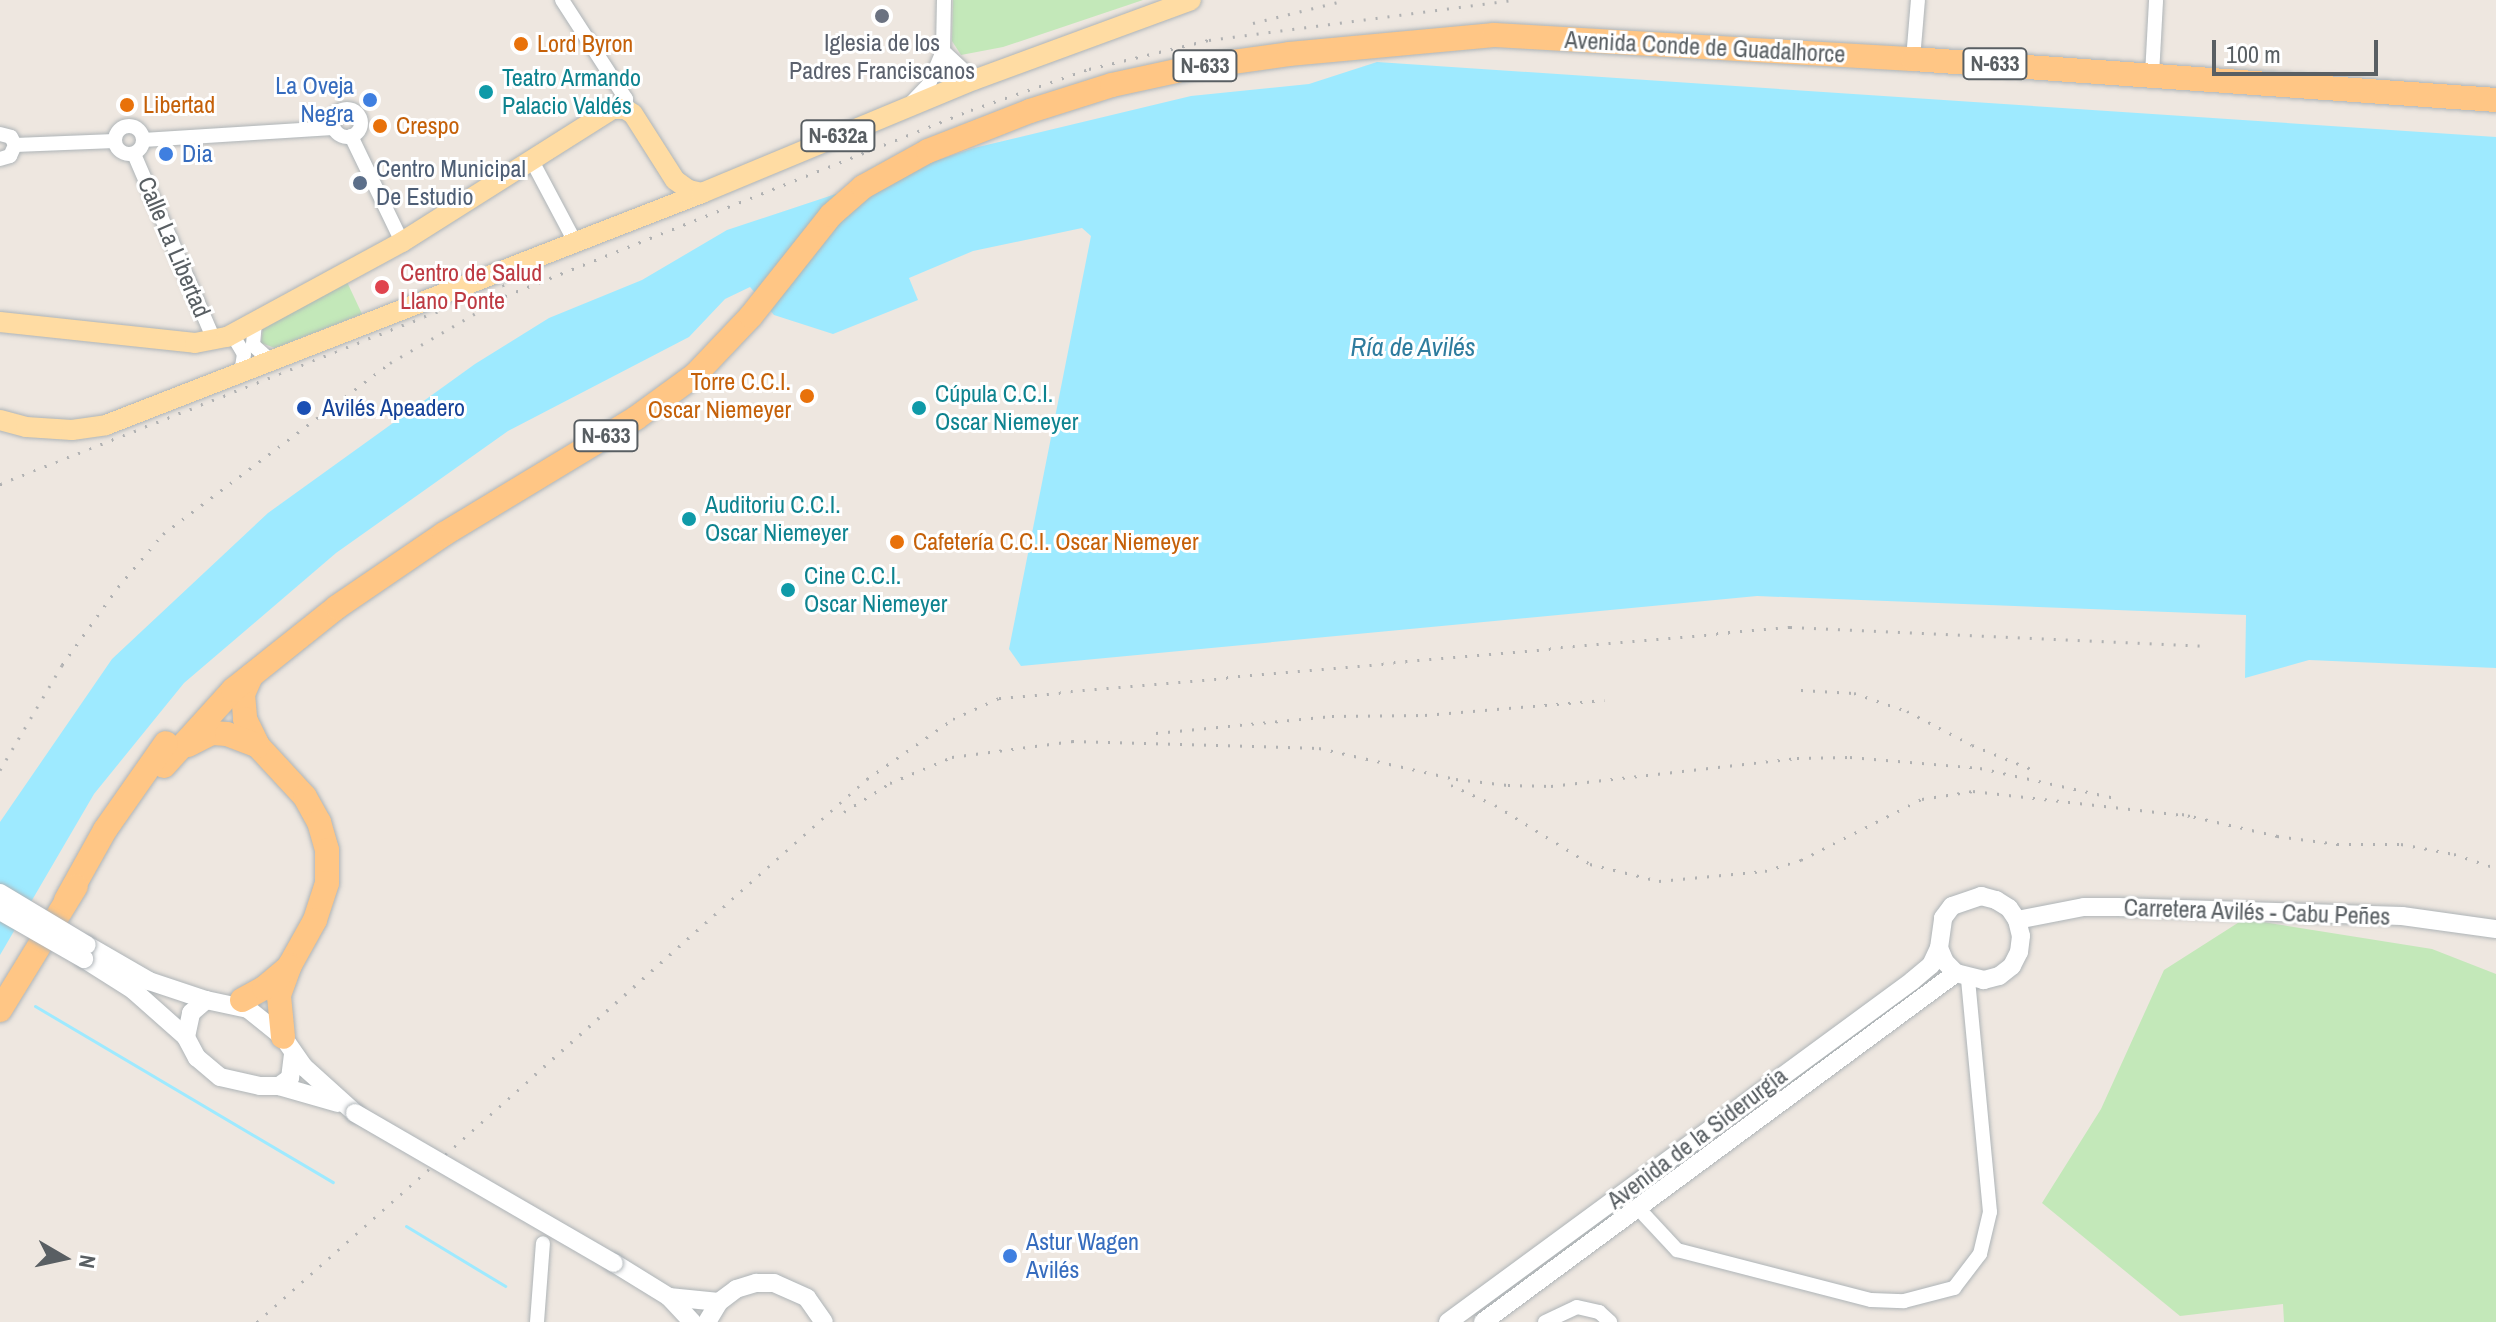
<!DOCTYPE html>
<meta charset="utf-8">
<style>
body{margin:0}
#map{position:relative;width:2496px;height:1322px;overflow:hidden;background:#eee7e0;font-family:"Archivo Narrow",sans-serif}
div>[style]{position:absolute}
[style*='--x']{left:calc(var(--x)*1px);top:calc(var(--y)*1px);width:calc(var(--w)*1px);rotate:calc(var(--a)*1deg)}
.green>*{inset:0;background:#c3e8b9}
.water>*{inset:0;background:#9eeaff}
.stream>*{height:3px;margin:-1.5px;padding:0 1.5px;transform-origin:1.5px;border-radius:1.5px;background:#9eeaff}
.roads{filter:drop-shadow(0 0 2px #aeb4b7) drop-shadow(0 0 2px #aeb4b7)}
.street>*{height:14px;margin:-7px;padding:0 7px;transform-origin:7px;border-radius:7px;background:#fff}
.street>.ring{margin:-7px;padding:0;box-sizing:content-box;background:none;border:14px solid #fff;border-radius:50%}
.secondary>*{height:18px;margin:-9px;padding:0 9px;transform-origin:9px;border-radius:9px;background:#fff}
.primary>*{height:20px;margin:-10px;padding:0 10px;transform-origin:10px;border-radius:10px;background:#ffdca3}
.highway>*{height:24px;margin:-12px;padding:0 12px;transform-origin:12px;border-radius:12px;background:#ffc685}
.rail>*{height:3px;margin-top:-1.5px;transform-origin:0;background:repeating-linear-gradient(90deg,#b0b1b2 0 2px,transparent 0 12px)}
.bridges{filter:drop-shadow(0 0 2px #adb3b7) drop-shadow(0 0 2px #adb3b7)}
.secondary-bridge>*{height:18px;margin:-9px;padding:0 9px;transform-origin:9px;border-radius:9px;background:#fff}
.dots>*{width:22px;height:22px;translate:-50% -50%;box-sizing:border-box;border:4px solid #fff;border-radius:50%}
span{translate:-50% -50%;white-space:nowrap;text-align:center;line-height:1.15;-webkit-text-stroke:6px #fff;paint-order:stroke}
.shield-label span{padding:2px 6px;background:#fff;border:2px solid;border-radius:6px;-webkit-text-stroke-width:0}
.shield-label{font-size:22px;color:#595f63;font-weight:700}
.worship-label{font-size:24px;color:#5b616d}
.food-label{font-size:24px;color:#c56008}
.left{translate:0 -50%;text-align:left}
.right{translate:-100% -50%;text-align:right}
.street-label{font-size:24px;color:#595f63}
.culture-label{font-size:24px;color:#0d838f}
.shop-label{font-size:24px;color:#366cbe}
.service-label{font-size:24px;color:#4e5e75}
.health-label{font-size:24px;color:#be3a42}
.transit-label{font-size:24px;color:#164399}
.water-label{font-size:26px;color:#2e7c9e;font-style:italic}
.north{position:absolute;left:24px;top:1218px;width:80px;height:80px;-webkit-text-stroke:6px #fff;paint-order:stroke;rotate:99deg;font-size:22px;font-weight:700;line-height:32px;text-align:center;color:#595f63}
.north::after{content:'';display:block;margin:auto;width:28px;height:36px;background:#595f63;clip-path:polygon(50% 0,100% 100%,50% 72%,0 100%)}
.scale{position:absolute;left:2212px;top:40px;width:166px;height:36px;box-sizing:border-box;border:4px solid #595f63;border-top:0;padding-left:10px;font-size:24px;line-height:28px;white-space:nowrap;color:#595f63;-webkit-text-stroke:6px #fff;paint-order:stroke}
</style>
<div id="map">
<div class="green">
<div style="clip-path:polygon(953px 0,1143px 0,1003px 47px,961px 55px,952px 41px)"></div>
<div style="clip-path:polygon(347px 282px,362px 314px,275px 348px,261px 343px,263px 329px)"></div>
<div style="clip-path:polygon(2244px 919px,2432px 949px,2496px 974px,2496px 1322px,2284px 1322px,2283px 1304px,2180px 1316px,2042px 1203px,2101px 1109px,2164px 970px)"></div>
</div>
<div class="water">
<div style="clip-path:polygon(1377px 62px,2496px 137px,2496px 668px,2309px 660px,2245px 678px,2246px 615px,1757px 596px,1021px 666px,1009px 649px,1091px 236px,1082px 228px,973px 251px,909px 278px,918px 300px,833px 334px,774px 315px,750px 287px,725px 299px,689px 337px,508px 431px,336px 553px,184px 683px,94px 794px,0 955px,0 822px,112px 659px,268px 513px,475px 364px,549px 318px,642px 280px,727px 230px,974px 148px,1191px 96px,1309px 84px)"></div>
</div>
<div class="stream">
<div style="--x:35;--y:1006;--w:346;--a:30.6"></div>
<div style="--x:406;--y:1226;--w:116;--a:31.2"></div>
</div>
<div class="roads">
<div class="street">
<div style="--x:562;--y:0;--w:118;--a:57.1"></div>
<div style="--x:626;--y:99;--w:10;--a:96"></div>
<div style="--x:943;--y:51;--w:42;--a:43.1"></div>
<div style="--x:1913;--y:59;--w:59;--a:-85.2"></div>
<div style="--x:2152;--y:75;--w:75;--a:-86.9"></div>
<div style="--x:909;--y:105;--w:29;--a:-46"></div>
<div style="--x:929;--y:84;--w:36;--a:-67"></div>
<div style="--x:943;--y:51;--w:51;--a:-88.9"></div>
<div class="ring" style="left:333px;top:109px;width:14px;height:14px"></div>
<div class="ring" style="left:115px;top:126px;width:14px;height:14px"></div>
<div style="--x:0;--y:134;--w:11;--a:15"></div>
<div style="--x:11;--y:137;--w:9;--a:63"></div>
<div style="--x:15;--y:145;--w:12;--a:114"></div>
<div style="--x:10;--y:156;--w:10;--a:163"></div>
<div style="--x:351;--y:136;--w:118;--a:64.3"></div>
<div style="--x:143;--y:140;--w:190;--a:-3.6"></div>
<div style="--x:15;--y:145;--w:100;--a:-2.3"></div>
<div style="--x:134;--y:154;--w:202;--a:66.7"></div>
<div style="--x:531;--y:159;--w:92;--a:62"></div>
<div style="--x:255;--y:322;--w:23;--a:95"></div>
<div style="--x:253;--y:345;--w:24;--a:42"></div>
<div style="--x:227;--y:337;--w:8;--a:14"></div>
<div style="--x:235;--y:339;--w:17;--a:59"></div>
<div style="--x:244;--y:354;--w:18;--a:99"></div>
<div style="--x:1637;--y:1207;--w:59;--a:47.1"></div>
<div style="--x:1677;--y:1250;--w:200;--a:14.5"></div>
<div style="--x:1871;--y:1300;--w:33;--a:2"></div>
<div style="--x:1904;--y:1301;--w:52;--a:-14.6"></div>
<div style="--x:1954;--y:1288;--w:43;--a:-52.6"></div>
<div style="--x:1980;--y:1254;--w:43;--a:-76.6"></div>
<div style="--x:1990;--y:1212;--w:234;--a:-95.4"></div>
<div style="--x:537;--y:1322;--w:79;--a:-85.7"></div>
<div style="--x:1545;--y:1322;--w:35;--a:-25"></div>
<div style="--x:1577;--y:1307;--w:23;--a:13"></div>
<div style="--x:1599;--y:1312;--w:15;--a:42"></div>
</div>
<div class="secondary">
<div style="--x:2017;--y:920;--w:68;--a:-11"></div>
<div style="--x:2084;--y:907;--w:34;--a:0"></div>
<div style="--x:2118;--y:907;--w:284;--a:1.8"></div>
<div style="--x:2402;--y:916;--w:95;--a:7.9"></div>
<div style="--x:87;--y:945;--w:72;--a:30.1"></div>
<div style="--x:149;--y:981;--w:60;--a:18.4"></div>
<div style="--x:84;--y:959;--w:58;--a:32.3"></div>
<div style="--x:133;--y:990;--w:71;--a:41.6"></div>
<div style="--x:293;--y:1054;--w:24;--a:97"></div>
<div style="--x:290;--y:1078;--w:14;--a:144"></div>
<div style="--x:279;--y:1086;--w:19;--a:180"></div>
<div style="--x:260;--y:1086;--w:41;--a:-167.3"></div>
<div style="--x:220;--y:1077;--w:30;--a:-140"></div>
<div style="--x:197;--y:1058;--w:24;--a:-118"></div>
<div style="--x:186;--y:1037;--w:25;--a:-78"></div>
<div style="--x:191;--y:1013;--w:20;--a:-41"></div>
<div style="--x:206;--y:1000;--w:43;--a:12.1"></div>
<div style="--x:248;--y:1009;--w:45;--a:38.7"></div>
<div style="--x:283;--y:1037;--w:37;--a:55"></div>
<div style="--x:304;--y:1067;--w:69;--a:42"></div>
<div style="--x:279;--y:1086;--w:61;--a:16.1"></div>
<div style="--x:614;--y:1263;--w:65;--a:31.7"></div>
<div style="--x:669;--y:1297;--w:34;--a:47"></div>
<div style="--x:669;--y:1297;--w:50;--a:5.7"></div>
<div style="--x:707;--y:1322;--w:23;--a:-59"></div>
<div style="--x:719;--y:1302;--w:21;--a:-37"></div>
<div style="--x:736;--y:1289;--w:21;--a:-17"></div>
<div style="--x:756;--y:1283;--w:18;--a:0"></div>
<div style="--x:774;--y:1283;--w:36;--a:24"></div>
<div style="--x:807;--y:1298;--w:29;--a:55"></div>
<div style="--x:1448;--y:1322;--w:576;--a:-36.31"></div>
<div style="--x:1912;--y:981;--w:25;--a:-40"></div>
<div style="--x:1931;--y:965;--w:19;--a:-65"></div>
<div style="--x:1939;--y:948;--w:30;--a:-82"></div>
<div style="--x:1943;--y:918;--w:15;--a:-53"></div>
<div style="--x:1952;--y:906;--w:31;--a:-19"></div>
<div style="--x:1981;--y:896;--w:16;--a:15"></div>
<div style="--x:1996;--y:900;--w:15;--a:32"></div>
<div style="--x:2009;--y:908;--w:14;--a:56"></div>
<div style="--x:2017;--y:920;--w:16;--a:76"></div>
<div style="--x:2021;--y:936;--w:16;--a:97"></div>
<div style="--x:2019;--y:952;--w:16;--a:117"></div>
<div style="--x:2012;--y:966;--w:16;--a:142"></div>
<div style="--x:1999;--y:976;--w:16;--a:165"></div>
<div style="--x:1984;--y:980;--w:29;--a:-166"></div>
<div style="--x:1956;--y:973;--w:16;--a:-135"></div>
<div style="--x:1945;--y:962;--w:15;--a:-113"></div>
<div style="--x:1483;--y:1322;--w:588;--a:-36.42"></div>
</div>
<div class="primary">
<div style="--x:0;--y:322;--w:196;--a:6.1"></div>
<div style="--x:195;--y:343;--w:33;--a:-11"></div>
<div style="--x:227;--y:337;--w:199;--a:-28.5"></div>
<div style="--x:402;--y:242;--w:249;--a:-32.3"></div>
<div style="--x:612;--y:109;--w:13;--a:0"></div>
<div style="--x:625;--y:109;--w:9;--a:32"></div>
<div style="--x:633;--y:114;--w:78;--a:57.5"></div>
<div style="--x:675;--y:180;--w:17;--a:36"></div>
<div style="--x:689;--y:190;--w:13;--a:13"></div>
<div style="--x:0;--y:420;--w:27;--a:15"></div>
<div style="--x:26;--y:427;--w:46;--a:3.7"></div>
<div style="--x:72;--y:430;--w:34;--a:-8"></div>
<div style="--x:106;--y:425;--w:640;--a:-21.27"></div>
<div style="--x:702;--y:193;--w:295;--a:-22.6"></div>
<div style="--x:974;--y:80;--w:231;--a:-20.2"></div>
</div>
<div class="highway">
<div style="--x:251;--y:676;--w:20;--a:114"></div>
<div style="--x:243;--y:694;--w:25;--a:85"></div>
<div style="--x:245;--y:719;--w:30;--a:64"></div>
<div style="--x:258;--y:746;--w:69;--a:47.3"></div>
<div style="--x:305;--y:797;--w:29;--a:61"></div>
<div style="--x:319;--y:822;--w:29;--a:74"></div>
<div style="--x:327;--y:850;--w:33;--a:90"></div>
<div style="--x:327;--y:883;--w:39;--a:108"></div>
<div style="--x:315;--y:920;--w:51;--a:119.1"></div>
<div style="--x:290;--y:965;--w:33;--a:110"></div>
<div style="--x:279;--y:996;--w:41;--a:84.4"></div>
<div style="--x:188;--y:745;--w:27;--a:-27"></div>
<div style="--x:212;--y:733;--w:15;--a:4"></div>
<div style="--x:227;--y:734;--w:33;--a:21"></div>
<div style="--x:164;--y:766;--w:103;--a:-47.8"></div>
<div style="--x:233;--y:690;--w:133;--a:-38.6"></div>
<div style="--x:337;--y:607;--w:130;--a:-34.3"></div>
<div style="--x:444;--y:534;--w:224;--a:-31.1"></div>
<div style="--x:636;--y:418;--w:73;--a:-36.1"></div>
<div style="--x:695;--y:375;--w:81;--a:-46.5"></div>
<div style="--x:751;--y:316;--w:129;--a:-51.6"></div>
<div style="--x:831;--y:215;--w:43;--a:-41.2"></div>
<div style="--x:863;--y:187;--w:74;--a:-29"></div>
<div style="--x:928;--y:151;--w:110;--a:-21.4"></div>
<div style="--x:1030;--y:111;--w:86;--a:-17.6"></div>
<div style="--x:1112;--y:85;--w:80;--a:-12.3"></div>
<div style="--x:1190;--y:68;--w:100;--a:-8"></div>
<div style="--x:1289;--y:54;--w:206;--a:-5.3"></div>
<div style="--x:1494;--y:35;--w:420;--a:3.3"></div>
<div style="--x:1913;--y:59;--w:584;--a:4.02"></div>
<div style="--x:66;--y:900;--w:80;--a:-60.9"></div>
<div style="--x:105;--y:830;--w:106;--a:-55"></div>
<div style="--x:242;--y:1000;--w:25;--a:-29"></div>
<div style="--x:264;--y:988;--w:33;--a:-40"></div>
<div style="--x:0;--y:1010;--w:145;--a:-58.5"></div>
</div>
</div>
<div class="rail">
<div style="--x:1253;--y:23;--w:96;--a:-13.9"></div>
<div style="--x:0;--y:484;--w:545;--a:-21.53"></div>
<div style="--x:1801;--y:690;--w:53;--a:3.2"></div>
<div style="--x:1854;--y:693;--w:56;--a:18.8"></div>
<div style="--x:1907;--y:711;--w:73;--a:27.6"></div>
<div style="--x:1972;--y:745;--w:69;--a:22.1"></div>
<div style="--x:1156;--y:733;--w:177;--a:-5.5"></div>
<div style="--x:1332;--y:716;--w:93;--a:-0.6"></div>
<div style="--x:1425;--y:715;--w:180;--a:-4.8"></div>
<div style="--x:1072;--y:741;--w:247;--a:1.6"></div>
<div style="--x:1319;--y:748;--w:140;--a:12.8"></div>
<div style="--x:1456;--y:779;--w:52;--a:6.6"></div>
<div style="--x:1508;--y:785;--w:43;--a:1.3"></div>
<div style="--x:1551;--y:786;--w:248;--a:-6.5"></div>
<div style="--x:1797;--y:758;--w:53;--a:-1.1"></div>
<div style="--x:1850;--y:757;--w:130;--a:4.8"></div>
<div style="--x:1980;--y:768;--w:143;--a:12.5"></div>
<div style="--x:0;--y:770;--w:122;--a:-59.4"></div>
<div style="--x:62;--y:665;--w:96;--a:-54.3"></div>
<div style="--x:118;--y:587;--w:70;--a:-49.7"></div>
<div style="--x:163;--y:534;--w:284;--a:-37"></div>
<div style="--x:390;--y:363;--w:133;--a:-30.2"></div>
<div style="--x:505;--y:296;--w:502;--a:-21.76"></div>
<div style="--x:971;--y:110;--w:125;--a:-19.2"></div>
<div style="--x:1089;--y:69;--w:123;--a:-13.6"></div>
<div style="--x:1209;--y:40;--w:308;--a:-7.5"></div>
<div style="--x:1451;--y:785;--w:48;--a:24.4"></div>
<div style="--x:1495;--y:805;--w:112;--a:31.8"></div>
<div style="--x:1590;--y:864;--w:71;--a:13.8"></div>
<div style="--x:1659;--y:881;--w:106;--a:-5.4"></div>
<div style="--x:1765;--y:871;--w:38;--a:-17"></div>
<div style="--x:1801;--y:860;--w:136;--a:-26.8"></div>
<div style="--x:1922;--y:799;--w:52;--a:-8.9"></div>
<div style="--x:1973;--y:791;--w:220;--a:6.5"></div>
<div style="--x:844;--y:812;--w:54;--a:-32.2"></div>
<div style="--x:890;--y:783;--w:67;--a:-22.8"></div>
<div style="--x:952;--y:757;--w:130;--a:-7.5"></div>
<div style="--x:2182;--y:814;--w:98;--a:13"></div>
<div style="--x:2277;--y:836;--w:61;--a:7.6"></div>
<div style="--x:2337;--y:844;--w:64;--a:0"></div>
<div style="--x:2401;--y:844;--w:54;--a:10.7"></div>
<div style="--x:2454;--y:854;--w:44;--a:18.4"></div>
<div style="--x:257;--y:1322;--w:817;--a:-41.67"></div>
<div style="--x:867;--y:779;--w:105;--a:-34.9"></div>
<div style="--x:953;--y:719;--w:51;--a:-24.5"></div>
<div style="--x:999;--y:698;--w:794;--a:-5.13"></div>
<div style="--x:1790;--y:627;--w:414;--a:2.6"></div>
</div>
<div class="bridges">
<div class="secondary-bridge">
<div style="--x:0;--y:893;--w:101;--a:30.9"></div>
<div style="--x:0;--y:911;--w:97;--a:29.7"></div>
<div style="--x:355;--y:1113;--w:299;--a:30.1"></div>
</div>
</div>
<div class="dots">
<div style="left:882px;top:16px;background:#6b7280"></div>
<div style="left:521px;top:44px;background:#e8710a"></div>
<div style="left:486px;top:92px;background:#0f9aa8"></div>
<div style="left:370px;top:100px;background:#3f7fe0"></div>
<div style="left:127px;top:105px;background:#e8710a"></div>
<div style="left:380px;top:126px;background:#e8710a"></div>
<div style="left:166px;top:154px;background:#3f7fe0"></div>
<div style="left:360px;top:183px;background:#5c6f8a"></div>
<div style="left:382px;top:287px;background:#e0444e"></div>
<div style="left:807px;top:396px;background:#e8710a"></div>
<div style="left:304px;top:408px;background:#1a4fb4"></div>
<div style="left:919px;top:408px;background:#0f9aa8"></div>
<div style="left:689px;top:519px;background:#0f9aa8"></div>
<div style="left:897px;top:542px;background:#e8710a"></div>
<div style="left:788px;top:590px;background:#0f9aa8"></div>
<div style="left:1010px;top:1256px;background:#3f7fe0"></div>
</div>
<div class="shield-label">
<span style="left:1995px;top:64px">N-633</span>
<span style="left:1205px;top:66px">N-633</span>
<span style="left:838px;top:136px">N-632a</span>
<span style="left:606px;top:436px">N-633</span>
</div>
<div class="worship-label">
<span style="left:882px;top:57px">Iglesia de los<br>Padres Franciscanos</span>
</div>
<div class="food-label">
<span class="left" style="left:537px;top:44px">Lord Byron</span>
<span class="left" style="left:143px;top:105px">Libertad</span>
<span class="left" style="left:396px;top:126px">Crespo</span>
<span class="right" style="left:791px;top:396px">Torre C.C.I.<br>Oscar Niemeyer</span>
<span class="left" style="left:913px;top:542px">Cafetería C.C.I. Oscar Niemeyer</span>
</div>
<div class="street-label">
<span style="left:1705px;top:47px;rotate:3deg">Avenida Conde de Guadalhorce</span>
<span style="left:174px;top:247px;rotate:67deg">Calle La Libertad</span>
<span style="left:2257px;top:912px;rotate:2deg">Carretera Avilés - Cabu Peñes</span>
<span style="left:1697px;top:1138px;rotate:-37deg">Avenida de la Siderurgia</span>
</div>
<div class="culture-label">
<span class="left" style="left:502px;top:92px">Teatro Armando<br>Palacio Valdés</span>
<span class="left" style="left:935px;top:408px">Cúpula C.C.I.<br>Oscar Niemeyer</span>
<span class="left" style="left:705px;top:519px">Auditoriu C.C.I.<br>Oscar Niemeyer</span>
<span class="left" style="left:804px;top:590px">Cine C.C.I.<br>Oscar Niemeyer</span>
</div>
<div class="shop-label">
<span class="right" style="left:354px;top:100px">La Oveja<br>Negra</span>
<span class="left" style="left:182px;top:154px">Dia</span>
<span class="left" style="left:1026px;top:1256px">Astur Wagen<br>Avilés</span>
</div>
<div class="service-label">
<span class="left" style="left:376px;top:183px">Centro Municipal<br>De Estudio</span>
</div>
<div class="health-label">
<span class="left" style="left:400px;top:287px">Centro de Salud<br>Llano Ponte</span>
</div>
<div class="transit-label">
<span class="left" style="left:322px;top:408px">Avilés Apeadero</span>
</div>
<div class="water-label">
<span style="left:1413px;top:347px">Ría de Avilés</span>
</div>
<div class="north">N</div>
<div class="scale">100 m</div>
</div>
